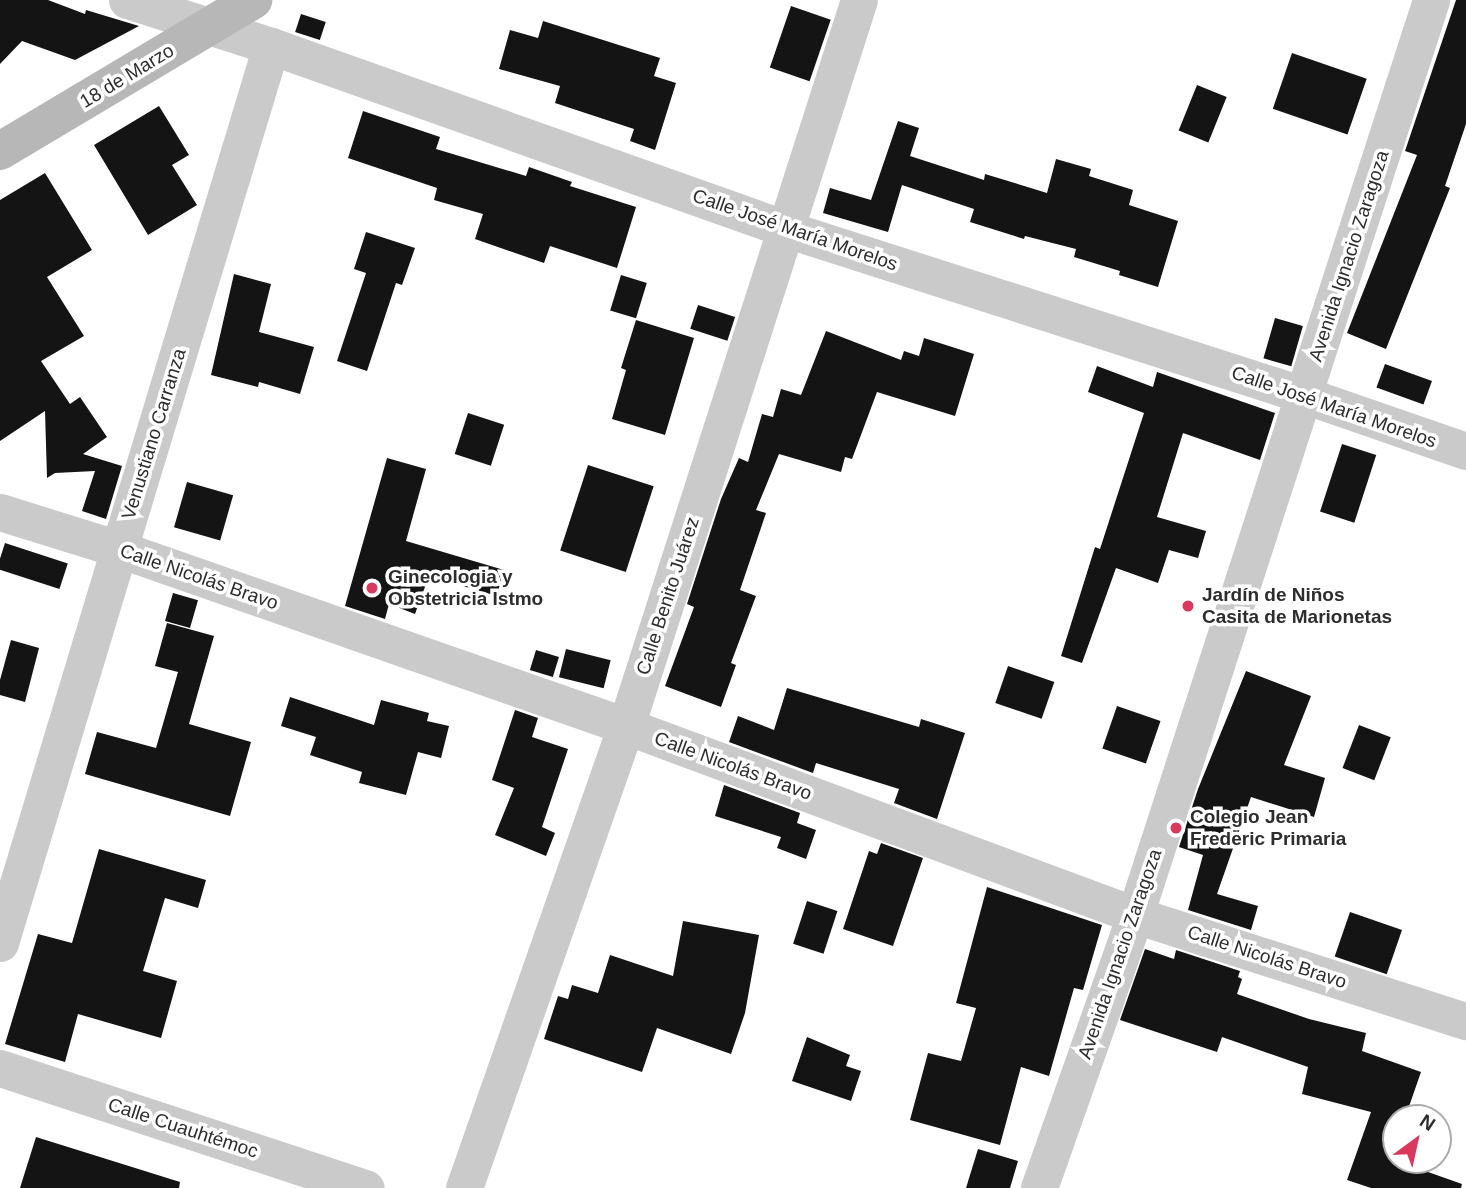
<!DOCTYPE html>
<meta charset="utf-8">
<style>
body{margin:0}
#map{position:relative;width:1466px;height:1188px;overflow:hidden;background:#fff;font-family:Arial,sans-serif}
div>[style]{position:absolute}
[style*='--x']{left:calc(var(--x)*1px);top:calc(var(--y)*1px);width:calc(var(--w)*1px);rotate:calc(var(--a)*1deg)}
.building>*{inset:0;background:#141414;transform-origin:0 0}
.minor>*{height:37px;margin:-18.5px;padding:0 18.5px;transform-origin:18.5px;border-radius:18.5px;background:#cacaca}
.secondary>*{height:38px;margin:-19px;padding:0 19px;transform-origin:19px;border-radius:19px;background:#b7b7b7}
.dots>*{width:19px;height:19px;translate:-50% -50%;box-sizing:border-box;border:4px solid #fff;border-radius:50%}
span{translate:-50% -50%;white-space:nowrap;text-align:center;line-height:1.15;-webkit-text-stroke:7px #fff;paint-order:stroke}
.street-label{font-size:19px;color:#2d2d2d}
.poi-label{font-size:19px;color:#2d2d2d;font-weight:700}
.left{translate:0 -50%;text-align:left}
.north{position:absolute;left:1382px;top:1104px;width:70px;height:70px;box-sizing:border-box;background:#fff;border:2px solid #ababab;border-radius:50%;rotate:33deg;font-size:19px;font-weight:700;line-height:28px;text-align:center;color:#2d2d2d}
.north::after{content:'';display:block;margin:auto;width:24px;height:32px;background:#db385e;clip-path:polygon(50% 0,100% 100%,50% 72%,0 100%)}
</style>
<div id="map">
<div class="building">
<div style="clip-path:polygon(0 0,48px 0,85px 14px,86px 10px,139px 26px,75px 60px,22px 41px,0 64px)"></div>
<div style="clip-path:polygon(1456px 0,1466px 0,1466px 124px,1445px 186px,1450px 188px,1386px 349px,1347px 333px,1417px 155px,1405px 151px)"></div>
<div style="left:791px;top:6px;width:42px;height:65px;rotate:19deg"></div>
<div style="left:301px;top:14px;width:26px;height:19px;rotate:18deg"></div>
<div style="clip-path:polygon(543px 21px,660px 58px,654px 76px,676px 83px,655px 150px,630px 141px,634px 129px,555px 103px,560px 86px,499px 69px,510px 30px,538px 38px)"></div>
<div style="left:1292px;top:53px;width:79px;height:59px;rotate:19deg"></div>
<div style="left:1197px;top:85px;width:32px;height:49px;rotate:22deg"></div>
<div style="clip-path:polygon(159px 106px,189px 155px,172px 165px,197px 205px,148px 235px,94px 145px)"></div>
<div style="clip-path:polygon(363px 111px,440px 137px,436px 149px,526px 176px,529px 167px,572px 182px,570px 186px,636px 207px,617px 268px,550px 246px,544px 263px,475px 239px,483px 214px,434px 200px,437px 188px,348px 158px)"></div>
<div style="clip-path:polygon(898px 121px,919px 128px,910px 156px,984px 180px,985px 174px,1047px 193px,1056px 159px,1091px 169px,1089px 176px,1133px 190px,1129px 205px,1178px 221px,1158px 287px,1119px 275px,1120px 271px,1074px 257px,1076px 249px,1025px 236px,1024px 239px,970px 222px,974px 209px,902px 185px,888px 232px,823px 213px,830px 188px,871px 200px)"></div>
<div style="clip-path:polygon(45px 173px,92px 250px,47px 277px,84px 336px,41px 361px,70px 404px,80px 397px,107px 437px,83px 454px,122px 466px,106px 519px,82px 511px,95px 471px,55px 473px,47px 478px,45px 411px,0 441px,0 200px)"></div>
<div style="clip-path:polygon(366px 232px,415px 248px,402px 285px,396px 283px,367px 371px,337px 361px,366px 273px,354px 269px)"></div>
<div style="clip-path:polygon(234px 274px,271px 284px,259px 332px,314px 347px,300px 394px,259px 382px,258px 387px,211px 375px)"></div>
<div style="left:621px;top:275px;width:27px;height:37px;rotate:17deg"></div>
<div style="left:698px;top:305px;width:39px;height:25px;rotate:18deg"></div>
<div style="left:1275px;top:318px;width:29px;height:42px;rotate:16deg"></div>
<div style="clip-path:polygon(636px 320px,694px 338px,665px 435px,612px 419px,626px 370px,621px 368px)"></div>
<div style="clip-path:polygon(826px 331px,901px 360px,904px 351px,919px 356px,924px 338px,974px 354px,955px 416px,877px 392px,852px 459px,845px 457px,841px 472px,779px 454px,756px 510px,766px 513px,740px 590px,756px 596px,731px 663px,736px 665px,721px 707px,665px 686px,694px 607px,687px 604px,721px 499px,739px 458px,748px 462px,762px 414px,773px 417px,781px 389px,801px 395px)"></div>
<div style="left:1385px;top:364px;width:50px;height:25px;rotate:20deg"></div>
<div style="clip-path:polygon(1097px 366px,1153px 387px,1157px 372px,1275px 413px,1260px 460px,1183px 433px,1157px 517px,1206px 531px,1198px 558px,1169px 550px,1158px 583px,1116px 568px,1082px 663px,1061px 656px,1095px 547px,1100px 549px,1144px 413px,1088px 392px)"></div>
<div style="left:468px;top:413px;width:38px;height:43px;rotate:18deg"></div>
<div style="left:1342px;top:444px;width:36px;height:71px;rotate:18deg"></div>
<div style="clip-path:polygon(387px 458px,426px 469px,406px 541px,504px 570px,497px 596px,429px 576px,415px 614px,389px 604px,385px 619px,345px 606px)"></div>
<div style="left:588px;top:465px;width:69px;height:90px;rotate:18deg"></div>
<div style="left:187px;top:482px;width:48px;height:47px;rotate:16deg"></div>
<div style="left:5px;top:543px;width:66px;height:27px;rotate:18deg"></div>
<div style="left:173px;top:593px;width:26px;height:29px;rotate:16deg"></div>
<div style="clip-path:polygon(167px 623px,214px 636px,189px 724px,251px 742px,230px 816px,85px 774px,97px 732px,156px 748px,178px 672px,155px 666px)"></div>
<div style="clip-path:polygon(11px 640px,39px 648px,25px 702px,0 695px,0 680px)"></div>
<div style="left:566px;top:649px;width:46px;height:29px;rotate:14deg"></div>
<div style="left:536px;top:650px;width:24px;height:21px;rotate:17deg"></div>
<div style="left:1008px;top:666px;width:49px;height:39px;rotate:19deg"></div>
<div style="clip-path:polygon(1246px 671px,1311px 696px,1284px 765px,1325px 778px,1314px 817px,1251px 797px,1217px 894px,1258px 906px,1251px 930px,1188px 910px,1203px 855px,1179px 847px,1198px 789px)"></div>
<div style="clip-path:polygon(787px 688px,919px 727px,921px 719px,965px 733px,937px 819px,894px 803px,899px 789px,816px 763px,813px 773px,729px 742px,738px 716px,774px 730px)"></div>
<div style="clip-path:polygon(290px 697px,374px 725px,381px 700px,429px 713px,427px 721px,449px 726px,441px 758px,418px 752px,406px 795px,359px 783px,362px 772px,310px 755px,316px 737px,281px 726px)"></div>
<div style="left:1117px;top:706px;width:46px;height:45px;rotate:19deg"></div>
<div style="clip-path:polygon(515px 710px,538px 718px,532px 737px,568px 749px,542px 827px,555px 833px,546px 856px,495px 835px,514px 788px,492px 780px)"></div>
<div style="left:1359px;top:725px;width:34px;height:46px;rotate:21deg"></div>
<div style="clip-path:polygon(724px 785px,800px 813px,797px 823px,816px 830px,806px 859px,777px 848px,781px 837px,715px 816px)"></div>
<div style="clip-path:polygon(881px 843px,923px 858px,893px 946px,843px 929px,869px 851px,877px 854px)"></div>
<div style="clip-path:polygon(99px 849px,206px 880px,198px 908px,165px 898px,143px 971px,177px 981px,161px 1038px,78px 1014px,65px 1062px,5px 1044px,38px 934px,72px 943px)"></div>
<div style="clip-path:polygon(987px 887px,1102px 925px,1083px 990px,1074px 988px,1049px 1076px,1021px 1067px,1000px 1145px,910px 1120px,928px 1053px,961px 1061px,976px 1008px,956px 1003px)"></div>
<div style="left:807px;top:901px;width:32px;height:45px;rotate:18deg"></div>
<div style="left:1350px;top:912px;width:55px;height:47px;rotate:19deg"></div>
<div style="clip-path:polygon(683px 921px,759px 935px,745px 1013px,731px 1054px,657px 1028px,642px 1072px,544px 1039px,558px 996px,568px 999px,572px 985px,598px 993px,610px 955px,673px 976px)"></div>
<div style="clip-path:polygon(1145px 949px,1174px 959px,1176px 950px,1240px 971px,1238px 977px,1242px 979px,1237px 994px,1309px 1019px,1366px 1033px,1362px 1051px,1421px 1072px,1405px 1118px,1396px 1118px,1396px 1144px,1391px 1159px,1462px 1184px,1461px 1188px,1371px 1188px,1347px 1180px,1371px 1112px,1302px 1094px,1308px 1067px,1222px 1037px,1217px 1052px,1120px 1020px)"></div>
<div style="clip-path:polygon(807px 1037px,850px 1055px,846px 1066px,861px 1071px,851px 1101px,792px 1081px)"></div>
<div style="clip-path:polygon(36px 1137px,180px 1182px,179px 1188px,20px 1188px)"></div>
<div style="clip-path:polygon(978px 1149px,1018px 1161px,1010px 1188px,966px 1188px)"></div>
</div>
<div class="minor">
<div style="--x:127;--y:0;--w:151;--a:17.7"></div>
<div style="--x:271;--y:46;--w:547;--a:19.56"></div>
<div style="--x:786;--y:229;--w:544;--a:17.77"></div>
<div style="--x:1304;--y:395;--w:171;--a:19.1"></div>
<div style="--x:0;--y:512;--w:125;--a:17.3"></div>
<div style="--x:119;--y:549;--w:537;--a:19.24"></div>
<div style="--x:626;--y:726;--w:543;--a:20.37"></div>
<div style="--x:1135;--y:915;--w:348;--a:17.8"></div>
<div style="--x:0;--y:943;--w:937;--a:-73.19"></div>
<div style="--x:0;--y:1068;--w:385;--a:18.2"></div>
<div style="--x:464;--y:1188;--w:490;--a:-70.7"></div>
<div style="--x:626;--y:726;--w:762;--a:-72.21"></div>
<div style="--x:1039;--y:1188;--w:289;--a:-70.6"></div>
<div style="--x:1135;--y:915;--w:962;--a:-72.07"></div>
</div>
<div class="secondary">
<div style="--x:0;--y:151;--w:295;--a:-30.8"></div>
</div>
<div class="dots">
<div style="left:372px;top:588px;background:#db385e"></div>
<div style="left:1188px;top:606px;background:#db385e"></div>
<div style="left:1176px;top:828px;background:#db385e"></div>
</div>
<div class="street-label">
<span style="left:127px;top:76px;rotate:-31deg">18 de Marzo</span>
<span style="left:795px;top:230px;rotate:19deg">Calle José María Morelos</span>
<span style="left:1349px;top:256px;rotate:-72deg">Avenida Ignacio Zaragoza</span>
<span style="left:1334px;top:407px;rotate:19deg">Calle José María Morelos</span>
<span style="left:154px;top:434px;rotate:-73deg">Venustiano Carranza</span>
<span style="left:199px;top:577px;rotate:19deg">Calle Nicolás Bravo</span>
<span style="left:668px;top:596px;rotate:-72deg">Calle Benito Juárez</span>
<span style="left:733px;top:766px;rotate:20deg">Calle Nicolás Bravo</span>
<span style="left:1120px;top:954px;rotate:-71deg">Avenida Ignacio Zaragoza</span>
<span style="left:1267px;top:957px;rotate:18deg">Calle Nicolás Bravo</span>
<span style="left:183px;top:1128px;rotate:18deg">Calle Cuauhtémoc</span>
</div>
<div class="poi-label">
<span class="left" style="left:388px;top:588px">Ginecologia y<br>Obstetricia Istmo</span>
<span class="left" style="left:1202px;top:606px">Jardín de Niños<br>Casita de Marionetas</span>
<span class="left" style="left:1190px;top:828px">Colegio Jean<br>Frederic Primaria</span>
</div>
<div class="north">N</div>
</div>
